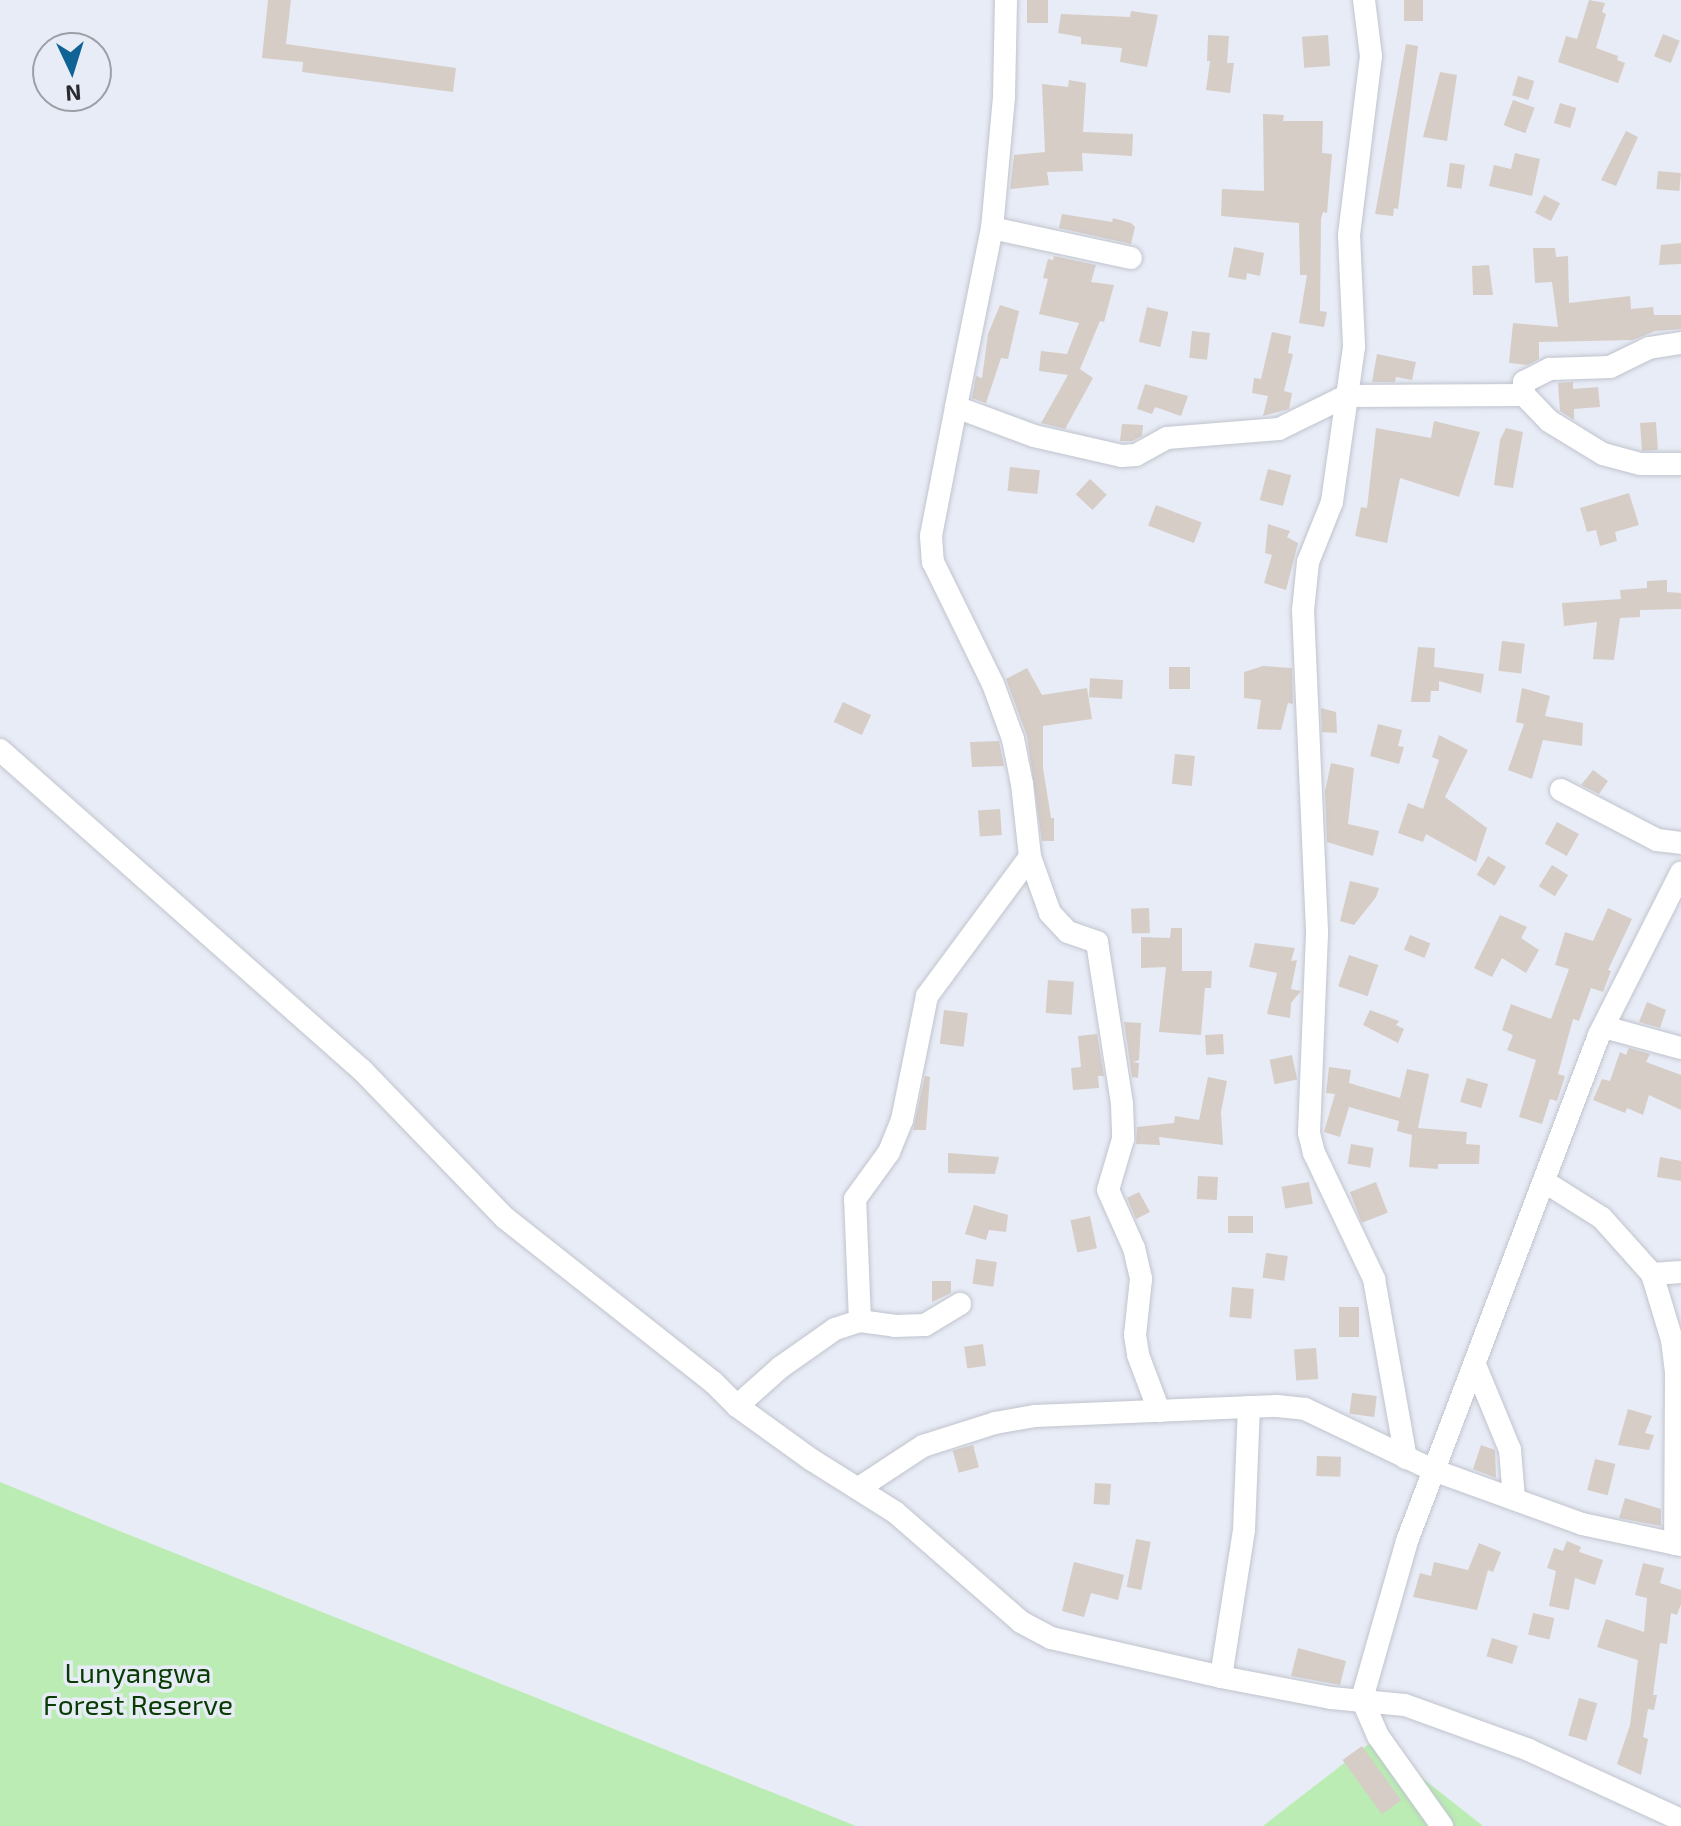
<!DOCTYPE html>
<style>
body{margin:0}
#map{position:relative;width:1681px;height:1826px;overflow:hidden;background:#e8ecf6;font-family:"Exo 2",sans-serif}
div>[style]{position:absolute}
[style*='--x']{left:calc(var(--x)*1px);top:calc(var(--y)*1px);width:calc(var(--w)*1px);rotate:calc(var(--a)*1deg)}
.green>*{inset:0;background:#baecb3}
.building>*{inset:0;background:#d6cdc7;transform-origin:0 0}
.roads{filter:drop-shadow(0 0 2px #c0c4cd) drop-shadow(0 0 2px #c0c4cd)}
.minor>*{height:22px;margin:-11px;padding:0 11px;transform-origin:11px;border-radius:11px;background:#fff}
span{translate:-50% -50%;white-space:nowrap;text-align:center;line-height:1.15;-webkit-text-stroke:7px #e8ecf6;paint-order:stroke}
.park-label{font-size:28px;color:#083c02}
.north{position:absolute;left:32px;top:32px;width:80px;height:80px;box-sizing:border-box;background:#e8ecf6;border:2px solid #9c9fa6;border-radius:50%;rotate:176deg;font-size:22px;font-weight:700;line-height:32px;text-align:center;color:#2a2b2f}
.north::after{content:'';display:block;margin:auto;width:28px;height:36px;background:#106495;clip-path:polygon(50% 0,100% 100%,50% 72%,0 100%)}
</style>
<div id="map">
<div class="green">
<div style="clip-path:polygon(0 1482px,117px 1530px,856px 1826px,0 1826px)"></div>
<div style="clip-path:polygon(1374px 1740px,1483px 1826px,1263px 1826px)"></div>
</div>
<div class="building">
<div style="clip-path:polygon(268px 0,291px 0,286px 44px,456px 68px,453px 92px,302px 72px,303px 62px,262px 58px)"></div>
<div style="left:1027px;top:0;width:21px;height:23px"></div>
<div style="left:1404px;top:0;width:19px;height:21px"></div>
<div style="clip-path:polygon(1589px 0,1605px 3px,1602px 12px,1606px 14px,1596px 48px,1618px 56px,1617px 60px,1625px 63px,1618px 83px,1558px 62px,1566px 36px,1577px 39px)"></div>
<div style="clip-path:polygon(1131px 11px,1158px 15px,1147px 67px,1120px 62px,1122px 48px,1081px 44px,1081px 37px,1058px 33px,1061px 14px,1130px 17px)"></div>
<div style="left:1663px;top:34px;width:18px;height:24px;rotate:22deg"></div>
<div style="clip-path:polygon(1208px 35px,1229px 36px,1227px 63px,1234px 63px,1230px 93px,1206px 90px,1210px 61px,1207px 61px)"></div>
<div style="left:1328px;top:35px;width:31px;height:26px;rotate:86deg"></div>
<div style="clip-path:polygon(1406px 44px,1418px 46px,1398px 209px,1394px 208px,1393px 216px,1375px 214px)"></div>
<div style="clip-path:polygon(1440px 72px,1457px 75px,1447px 141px,1423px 137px)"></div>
<div style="left:1518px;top:76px;width:17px;height:20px;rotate:17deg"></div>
<div style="clip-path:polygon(1069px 80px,1086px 83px,1083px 132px,1133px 134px,1132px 156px,1082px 153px,1083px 171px,1047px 172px,1049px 185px,1010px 189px,1014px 155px,1045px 152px,1042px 84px,1068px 87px)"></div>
<div style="left:1513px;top:100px;width:23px;height:27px;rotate:20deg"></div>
<div style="left:1560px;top:103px;width:17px;height:21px;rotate:17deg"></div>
<div style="clip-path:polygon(1263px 114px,1284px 115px,1283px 121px,1323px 121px,1322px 153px,1332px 154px,1327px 213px,1323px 212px,1321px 219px,1320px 311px,1327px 312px,1324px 327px,1299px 323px,1307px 275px,1300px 275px,1299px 223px,1221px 216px,1222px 189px,1264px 191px)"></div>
<div style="clip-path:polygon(1626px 131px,1638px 137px,1616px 186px,1601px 180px)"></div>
<div style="clip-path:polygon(1515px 153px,1540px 159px,1532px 196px,1489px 186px,1494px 165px,1511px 169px)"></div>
<div style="left:1450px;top:163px;width:15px;height:24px;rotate:8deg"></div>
<div style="left:1658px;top:171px;width:23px;height:18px;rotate:5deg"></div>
<div style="left:1544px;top:195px;width:18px;height:20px;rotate:27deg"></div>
<div style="clip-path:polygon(1062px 214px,1112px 222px,1113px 218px,1131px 223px,1135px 227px,1131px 244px,1059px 228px)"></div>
<div style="clip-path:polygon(1681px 243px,1681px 264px,1659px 265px,1661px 245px)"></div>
<div style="clip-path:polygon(1234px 247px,1264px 253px,1260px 276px,1247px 273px,1246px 280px,1228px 277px)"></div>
<div style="clip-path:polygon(1533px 248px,1555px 248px,1556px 257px,1568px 256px,1569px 303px,1630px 296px,1631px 309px,1653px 307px,1654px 315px,1681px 315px,1681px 329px,1655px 331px,1633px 340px,1539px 342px,1539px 359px,1528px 365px,1509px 363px,1513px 323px,1558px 327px,1552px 282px,1535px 283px)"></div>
<div style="clip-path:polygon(1054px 256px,1096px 265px,1091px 282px,1114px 285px,1104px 322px,1100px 321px,1080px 369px,1093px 378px,1065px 429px,1041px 423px,1068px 375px,1039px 371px,1041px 351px,1067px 354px,1079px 323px,1039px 314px,1048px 279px,1043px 278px,1048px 259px,1053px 260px)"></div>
<div style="clip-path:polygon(1489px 265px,1493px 295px,1473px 295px,1472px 266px)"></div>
<div style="clip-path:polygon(1000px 305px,1019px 311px,1008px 359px,1001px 358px,986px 403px,972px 398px,976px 376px,982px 378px,988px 334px)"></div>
<div style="left:1147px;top:307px;width:22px;height:36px;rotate:13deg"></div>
<div style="left:1192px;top:331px;width:18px;height:27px;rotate:6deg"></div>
<div style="clip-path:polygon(1272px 332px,1291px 336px,1288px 353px,1293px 354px,1284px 391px,1292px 393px,1289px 409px,1263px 416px,1268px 396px,1252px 393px,1254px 378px,1261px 379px)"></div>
<div style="clip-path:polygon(1377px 354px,1416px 362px,1412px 380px,1396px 377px,1395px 382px,1372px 382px)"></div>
<div style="clip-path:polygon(1573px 382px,1573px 389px,1598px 387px,1600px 407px,1574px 409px,1574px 420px,1560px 411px,1558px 383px)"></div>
<div style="clip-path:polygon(1145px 384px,1188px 396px,1181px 416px,1155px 407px,1152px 414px,1137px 409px)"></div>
<div style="clip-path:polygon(1434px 421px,1480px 432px,1459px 497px,1400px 478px,1387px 543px,1355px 536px,1361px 507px,1367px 508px,1376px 428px,1431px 438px)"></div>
<div style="left:1656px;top:422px;width:28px;height:16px;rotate:86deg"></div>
<div style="clip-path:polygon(1122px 424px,1143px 425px,1142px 436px,1132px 441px,1120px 441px)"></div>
<div style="clip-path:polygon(1506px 428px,1523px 432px,1513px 488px,1494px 485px,1500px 440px)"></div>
<div style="left:1010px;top:467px;width:30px;height:24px;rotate:6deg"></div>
<div style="left:1268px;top:469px;width:24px;height:32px;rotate:15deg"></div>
<div style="left:1090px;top:479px;width:23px;height:21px;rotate:43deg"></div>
<div style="clip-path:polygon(1629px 493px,1639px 525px,1615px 532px,1617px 541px,1600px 546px,1596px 530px,1587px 532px,1580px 508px)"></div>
<div style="left:1156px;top:505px;width:49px;height:22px;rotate:21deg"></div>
<div style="clip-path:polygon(1268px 524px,1290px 531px,1287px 537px,1298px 543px,1286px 590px,1264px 583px,1272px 555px,1265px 553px)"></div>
<div style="clip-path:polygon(1667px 580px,1667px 592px,1681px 593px,1681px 609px,1640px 610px,1640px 617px,1620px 618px,1614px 660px,1593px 659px,1597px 622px,1564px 626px,1562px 603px,1621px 599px,1620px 590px,1647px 588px,1647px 581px)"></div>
<div style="left:1502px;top:641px;width:23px;height:30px;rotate:7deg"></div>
<div style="clip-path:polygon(1418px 647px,1435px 648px,1434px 667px,1484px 674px,1481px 693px,1439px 681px,1439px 691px,1431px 691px,1430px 702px,1411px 702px)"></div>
<div style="clip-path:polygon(1263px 666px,1292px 668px,1293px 704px,1288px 703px,1281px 730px,1257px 729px,1261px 700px,1244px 698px,1244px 672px)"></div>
<div style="left:1169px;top:667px;width:21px;height:22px"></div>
<div style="clip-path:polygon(1027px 668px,1042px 695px,1087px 688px,1092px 719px,1043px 726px,1043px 768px,1051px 818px,1054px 818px,1054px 841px,1042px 841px,1027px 736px,1006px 679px)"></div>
<div style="left:1123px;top:680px;width:19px;height:33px;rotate:93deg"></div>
<div style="clip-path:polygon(1522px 688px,1550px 696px,1545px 716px,1583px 723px,1582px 746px,1543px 740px,1532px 779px,1508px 770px,1524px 724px,1516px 722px)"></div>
<div style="left:843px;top:702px;width:31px;height:22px;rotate:25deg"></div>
<div style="clip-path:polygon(1321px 708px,1336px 712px,1337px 733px,1322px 732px)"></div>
<div style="clip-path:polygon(1378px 724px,1402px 730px,1398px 746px,1404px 747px,1399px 764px,1370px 756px)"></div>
<div style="clip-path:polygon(1439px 735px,1468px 750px,1445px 797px,1487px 828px,1476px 862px,1426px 834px,1423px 842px,1398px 833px,1408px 803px,1423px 809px,1439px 760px,1432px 757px)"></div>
<div style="clip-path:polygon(999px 741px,1004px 766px,972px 767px,970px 742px)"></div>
<div style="left:1175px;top:754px;width:20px;height:30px;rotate:6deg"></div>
<div style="clip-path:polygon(1331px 763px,1354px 768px,1348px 824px,1379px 831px,1373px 856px,1327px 842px,1325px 791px)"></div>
<div style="clip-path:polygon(1593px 770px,1608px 781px,1599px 794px,1581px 785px)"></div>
<div style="left:1000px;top:809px;width:26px;height:22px;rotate:86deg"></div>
<div style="left:1557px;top:822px;width:25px;height:25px;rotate:29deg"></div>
<div style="left:1488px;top:856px;width:21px;height:22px;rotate:31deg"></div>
<div style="left:1552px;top:865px;width:19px;height:25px;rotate:32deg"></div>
<div style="clip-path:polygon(1350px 881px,1379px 888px,1376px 897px,1354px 925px,1340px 921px)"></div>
<div style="left:1149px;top:908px;width:25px;height:18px;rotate:88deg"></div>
<div style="clip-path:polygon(1608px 908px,1632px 919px,1608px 970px,1611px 971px,1603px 992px,1591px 988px,1579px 1021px,1573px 1019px,1558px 1074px,1565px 1076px,1557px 1101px,1550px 1099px,1542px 1124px,1519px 1117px,1536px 1060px,1507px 1050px,1513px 1035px,1502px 1030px,1511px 1004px,1551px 1019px,1569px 969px,1555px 965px,1565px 932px,1593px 941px)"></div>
<div style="clip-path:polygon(1500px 915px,1527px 927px,1521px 938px,1539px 950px,1526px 973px,1502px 958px,1492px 977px,1474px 968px)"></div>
<div style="clip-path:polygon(1171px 928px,1182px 928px,1182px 971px,1212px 971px,1211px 988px,1205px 988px,1201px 1035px,1159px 1032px,1166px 967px,1141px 968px,1141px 937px,1170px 938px)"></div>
<div style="left:1410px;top:935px;width:22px;height:16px;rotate:22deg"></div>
<div style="clip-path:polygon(1255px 943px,1295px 948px,1291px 961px,1297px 960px,1291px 989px,1301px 991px,1291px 1003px,1290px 1018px,1267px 1014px,1277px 973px,1249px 967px)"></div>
<div style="left:1349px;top:955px;width:31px;height:33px;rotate:19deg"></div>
<div style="left:1048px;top:980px;width:26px;height:33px;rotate:4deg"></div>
<div style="clip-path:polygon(1647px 1002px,1666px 1010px,1660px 1028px,1639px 1022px)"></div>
<div style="left:944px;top:1010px;width:24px;height:34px;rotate:7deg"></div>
<div style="clip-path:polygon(1370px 1010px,1399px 1021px,1396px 1025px,1404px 1029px,1398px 1043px,1363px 1025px)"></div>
<div style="clip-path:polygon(1124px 1022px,1141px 1023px,1139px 1060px,1133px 1062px,1139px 1063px,1138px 1078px,1132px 1077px)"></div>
<div style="clip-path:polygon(1097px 1034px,1104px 1076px,1098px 1076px,1099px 1088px,1073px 1090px,1071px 1068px,1081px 1067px,1078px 1036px)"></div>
<div style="left:1223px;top:1034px;width:20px;height:18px;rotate:87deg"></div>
<div style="clip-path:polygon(1629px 1048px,1650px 1054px,1646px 1062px,1681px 1075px,1681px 1110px,1649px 1095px,1643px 1115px,1627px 1108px,1625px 1113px,1593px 1100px,1602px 1079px,1610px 1081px,1620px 1052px,1626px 1055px)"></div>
<div style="left:1292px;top:1055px;width:25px;height:23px;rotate:78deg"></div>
<div style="clip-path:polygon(1329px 1067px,1351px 1070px,1349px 1083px,1400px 1098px,1407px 1069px,1429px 1074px,1418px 1128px,1467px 1132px,1466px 1144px,1480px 1145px,1479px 1164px,1438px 1164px,1438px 1169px,1409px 1167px,1412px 1135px,1397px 1131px,1399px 1121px,1349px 1107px,1340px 1137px,1324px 1132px,1335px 1094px,1326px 1093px)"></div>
<div style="clip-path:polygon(925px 1076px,930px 1077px,926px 1130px,913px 1130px)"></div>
<div style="clip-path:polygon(1208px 1077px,1227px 1081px,1221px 1112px,1223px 1145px,1159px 1137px,1160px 1145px,1136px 1144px,1137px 1127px,1174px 1123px,1175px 1116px,1199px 1120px)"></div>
<div style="left:1467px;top:1078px;width:22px;height:25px;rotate:16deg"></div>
<div style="left:1351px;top:1144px;width:23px;height:20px;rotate:10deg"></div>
<div style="clip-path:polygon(948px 1153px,999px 1157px,995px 1174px,948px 1173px)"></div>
<div style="clip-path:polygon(1660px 1157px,1681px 1161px,1681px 1181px,1657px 1177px)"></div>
<div style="left:1198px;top:1176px;width:20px;height:23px;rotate:3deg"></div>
<div style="left:1309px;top:1182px;width:22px;height:28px;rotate:80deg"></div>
<div style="left:1376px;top:1182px;width:33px;height:28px;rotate:69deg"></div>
<div style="clip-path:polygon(1139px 1192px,1150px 1212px,1136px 1219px,1127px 1198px)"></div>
<div style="clip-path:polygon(974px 1205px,1008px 1215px,1006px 1232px,989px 1230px,986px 1240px,965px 1234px)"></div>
<div style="left:1090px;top:1216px;width:33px;height:20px;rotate:78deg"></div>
<div style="left:1228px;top:1216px;width:25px;height:17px"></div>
<div style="left:1266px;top:1253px;width:22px;height:25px;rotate:8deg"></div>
<div style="left:976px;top:1259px;width:21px;height:25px;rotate:8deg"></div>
<div style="clip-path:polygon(932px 1281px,951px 1281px,951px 1293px,932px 1302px)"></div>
<div style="left:1232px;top:1287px;width:22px;height:30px;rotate:5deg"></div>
<div style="left:1339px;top:1307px;width:20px;height:30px"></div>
<div style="left:983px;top:1344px;width:22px;height:19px;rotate:82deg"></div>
<div style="left:1316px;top:1348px;width:31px;height:22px;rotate:86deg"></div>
<div style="left:1352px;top:1393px;width:25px;height:21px;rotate:7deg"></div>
<div style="clip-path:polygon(1628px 1409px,1652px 1416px,1645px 1433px,1654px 1435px,1649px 1450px,1618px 1445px)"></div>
<div style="left:973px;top:1445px;width:23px;height:21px;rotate:75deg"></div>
<div style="clip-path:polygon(1481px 1445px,1495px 1450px,1496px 1478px,1473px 1469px)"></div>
<div style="left:1317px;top:1456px;width:24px;height:20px;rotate:2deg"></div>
<div style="left:1595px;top:1459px;width:21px;height:32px;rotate:14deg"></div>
<div style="left:1095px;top:1483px;width:16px;height:21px;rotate:4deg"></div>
<div style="clip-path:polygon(1625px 1498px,1661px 1509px,1661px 1526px,1619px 1518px)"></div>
<div style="left:1136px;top:1539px;width:15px;height:49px;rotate:11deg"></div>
<div style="clip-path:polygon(1567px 1541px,1581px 1547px,1579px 1552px,1603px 1560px,1595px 1585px,1575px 1578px,1569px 1610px,1549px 1606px,1556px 1571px,1547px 1568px,1554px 1548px,1563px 1551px)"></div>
<div style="clip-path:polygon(1479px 1543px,1501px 1552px,1493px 1572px,1488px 1570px,1477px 1610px,1413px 1597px,1420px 1573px,1431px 1576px,1434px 1562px,1468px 1570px)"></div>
<div style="clip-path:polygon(1074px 1562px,1124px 1575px,1118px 1600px,1091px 1593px,1084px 1617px,1062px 1611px)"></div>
<div style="clip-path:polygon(1643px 1563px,1664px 1568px,1660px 1583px,1681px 1590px,1681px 1604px,1677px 1615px,1671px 1613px,1667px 1644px,1660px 1643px,1653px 1695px,1657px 1695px,1654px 1710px,1648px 1709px,1643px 1737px,1648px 1739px,1641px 1775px,1617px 1764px,1630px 1725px,1638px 1660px,1597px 1647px,1606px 1619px,1644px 1632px,1647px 1598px,1635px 1595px)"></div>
<div style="left:1533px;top:1613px;width:22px;height:22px;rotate:13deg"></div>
<div style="left:1492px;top:1638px;width:27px;height:19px;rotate:17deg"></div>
<div style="clip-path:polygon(1298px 1648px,1346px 1661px,1340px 1685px,1291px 1676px)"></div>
<div style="left:1579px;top:1698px;width:19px;height:39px;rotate:16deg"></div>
<div style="left:1362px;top:1746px;width:67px;height:24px;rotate:54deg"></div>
</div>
<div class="roads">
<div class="minor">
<div style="--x:1006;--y:0;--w:97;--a:91.2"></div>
<div style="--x:1004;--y:97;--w:132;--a:95.2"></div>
<div style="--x:992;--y:228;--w:183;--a:101.4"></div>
<div style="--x:956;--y:407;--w:83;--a:20.4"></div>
<div style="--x:1034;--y:436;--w:90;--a:12.8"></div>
<div style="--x:1122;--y:456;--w:14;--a:-4"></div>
<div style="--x:1136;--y:455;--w:35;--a:-29"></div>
<div style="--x:1167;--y:438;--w:112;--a:-4.6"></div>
<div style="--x:1279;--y:429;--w:75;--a:-26.2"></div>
<div style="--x:1346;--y:396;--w:178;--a:-0.3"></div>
<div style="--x:1524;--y:395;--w:13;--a:-90"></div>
<div style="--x:1524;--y:382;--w:29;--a:-27"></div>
<div style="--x:1550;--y:369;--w:60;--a:-1.9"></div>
<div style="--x:1610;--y:367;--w:43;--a:-26"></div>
<div style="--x:1649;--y:348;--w:32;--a:-9"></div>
<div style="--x:1364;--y:0;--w:56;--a:82.9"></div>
<div style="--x:1371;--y:56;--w:180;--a:97"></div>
<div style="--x:1349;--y:235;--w:112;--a:87.4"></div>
<div style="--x:1354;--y:347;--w:157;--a:98.1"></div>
<div style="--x:1332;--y:502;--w:65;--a:111.8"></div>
<div style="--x:1308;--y:562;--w:48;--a:95.9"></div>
<div style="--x:1303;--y:610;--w:324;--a:87.5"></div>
<div style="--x:1317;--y:934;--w:199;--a:92.3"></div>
<div style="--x:1309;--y:1133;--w:21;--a:76"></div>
<div style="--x:1314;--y:1153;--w:140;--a:64.5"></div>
<div style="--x:1374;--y:1279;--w:182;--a:79.9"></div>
<div style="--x:992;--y:228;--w:142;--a:12.2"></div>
<div style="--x:1524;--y:395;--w:36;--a:46"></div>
<div style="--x:1549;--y:421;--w:63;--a:31.4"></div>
<div style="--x:1603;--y:454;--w:39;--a:15"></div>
<div style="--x:1641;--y:464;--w:40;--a:0"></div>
<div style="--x:956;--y:407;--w:131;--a:101"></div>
<div style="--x:931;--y:536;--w:26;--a:86"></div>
<div style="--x:933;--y:562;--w:136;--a:63.8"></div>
<div style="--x:993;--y:684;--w:59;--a:70"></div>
<div style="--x:1013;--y:739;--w:46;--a:78.7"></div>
<div style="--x:1022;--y:784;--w:73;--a:83.7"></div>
<div style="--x:1030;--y:857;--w:59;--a:70.3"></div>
<div style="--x:1050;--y:913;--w:26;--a:47"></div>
<div style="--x:1068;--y:932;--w:31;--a:19"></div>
<div style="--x:1097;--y:942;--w:164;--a:81.2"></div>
<div style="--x:1122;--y:1104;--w:35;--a:88"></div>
<div style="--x:1123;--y:1139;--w:53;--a:106.4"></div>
<div style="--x:1108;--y:1190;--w:64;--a:65.9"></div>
<div style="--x:1134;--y:1248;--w:32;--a:77"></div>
<div style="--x:1141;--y:1279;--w:56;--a:96.1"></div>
<div style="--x:1135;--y:1335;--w:20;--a:81"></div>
<div style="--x:1138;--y:1355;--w:60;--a:69.4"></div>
<div style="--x:0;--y:750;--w:483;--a:41.5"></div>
<div style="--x:362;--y:1070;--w:206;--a:46"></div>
<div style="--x:505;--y:1218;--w:265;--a:38.3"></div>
<div style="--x:713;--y:1382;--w:34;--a:45"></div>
<div style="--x:737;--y:1406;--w:92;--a:35.8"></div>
<div style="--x:812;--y:1460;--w:98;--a:32.1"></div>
<div style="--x:895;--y:1512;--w:167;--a:41.1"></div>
<div style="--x:1021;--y:1622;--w:34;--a:28"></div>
<div style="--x:1051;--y:1638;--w:174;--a:12.9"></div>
<div style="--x:1221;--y:1677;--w:112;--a:10.8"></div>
<div style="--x:1331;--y:1698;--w:74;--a:5.4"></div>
<div style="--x:1405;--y:1705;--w:132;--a:19.9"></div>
<div style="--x:1529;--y:1750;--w:167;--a:24.7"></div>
<div style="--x:1561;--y:790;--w:108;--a:27.5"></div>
<div style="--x:1657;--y:840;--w:24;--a:7"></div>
<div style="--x:1604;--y:1027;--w:80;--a:15.3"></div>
<div style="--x:1545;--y:1182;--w:67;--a:32.3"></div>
<div style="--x:1602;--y:1218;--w:75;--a:48.2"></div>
<div style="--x:1652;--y:1274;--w:69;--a:73.1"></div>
<div style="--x:1672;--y:1340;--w:35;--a:83"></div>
<div style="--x:1676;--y:1375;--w:169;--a:90.3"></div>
<div style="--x:1652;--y:1274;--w:29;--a:-4"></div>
<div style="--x:860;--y:1321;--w:122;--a:-92.3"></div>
<div style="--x:855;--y:1199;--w:58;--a:-54.1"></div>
<div style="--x:889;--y:1152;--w:35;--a:-68"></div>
<div style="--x:902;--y:1120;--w:126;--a:-78.6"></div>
<div style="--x:927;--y:996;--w:173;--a:-53.5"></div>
<div style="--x:1475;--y:1365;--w:92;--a:67.6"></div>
<div style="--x:1510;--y:1450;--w:49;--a:85.3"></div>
<div style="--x:737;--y:1406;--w:59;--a:-41.6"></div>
<div style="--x:781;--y:1367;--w:66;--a:-35.1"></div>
<div style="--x:835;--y:1329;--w:26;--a:-18"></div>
<div style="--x:860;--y:1321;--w:34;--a:8"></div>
<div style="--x:894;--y:1326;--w:31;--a:-2"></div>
<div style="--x:925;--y:1325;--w:41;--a:-31"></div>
<div style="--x:859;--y:1488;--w:77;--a:-33.3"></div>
<div style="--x:923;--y:1446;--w:76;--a:-17.7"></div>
<div style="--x:995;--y:1423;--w:41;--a:-9.9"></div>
<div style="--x:1035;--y:1416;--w:242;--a:-2.4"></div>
<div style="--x:1277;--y:1406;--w:28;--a:6"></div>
<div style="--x:1305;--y:1409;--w:142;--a:25.5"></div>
<div style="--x:1433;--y:1470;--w:158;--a:19.9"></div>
<div style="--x:1582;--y:1524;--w:101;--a:12"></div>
<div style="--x:1221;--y:1677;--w:149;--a:-81.1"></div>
<div style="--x:1244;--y:1530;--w:123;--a:-87.7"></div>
<div style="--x:1442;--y:1826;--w:110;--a:-125.4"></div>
<div style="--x:1378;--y:1736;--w:40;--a:-113.4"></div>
<div style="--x:1362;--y:1699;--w:164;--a:-74.1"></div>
<div style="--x:1407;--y:1541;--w:541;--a:-69.22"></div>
<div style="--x:1599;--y:1035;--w:182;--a:-63.2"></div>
</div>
</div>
<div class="park-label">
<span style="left:138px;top:1688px">Lunyangwa<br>Forest Reserve</span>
</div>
<div class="north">N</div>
</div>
